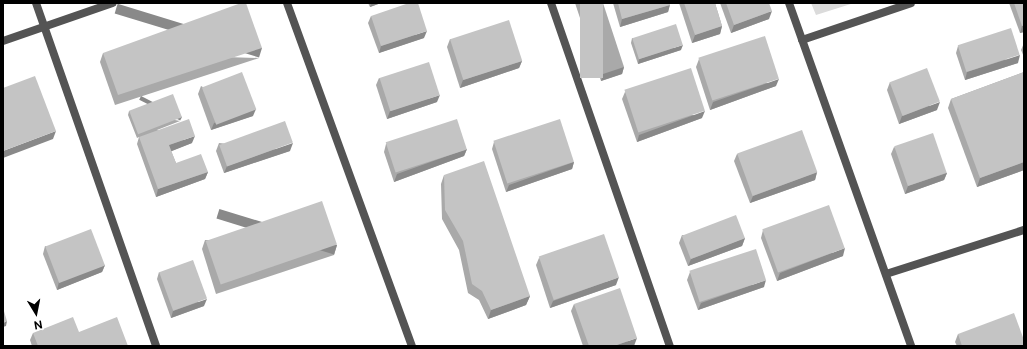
<!DOCTYPE html>
<style>
body{margin:0}
#map{position:relative;width:1027px;height:349px;overflow:hidden;background:#fff;font-family:"Public Sans",sans-serif}
div>[style]{position:absolute}
[style*='--x']{left:calc(var(--x)*1px);top:calc(var(--y)*1px);width:calc(var(--w)*1px);rotate:calc(var(--a)*1deg)}
.green>*{inset:0;background:#dbdbdb}
.minor>*{height:8px;margin:-4px;padding:0 4px;transform-origin:4px;border-radius:4px;background:#545454}
.tertiary>*{height:8px;margin:-4px;padding:0 4px;transform-origin:4px;border-radius:4px;background:#545454}
.wall>*{inset:0;background:#a9a9a9}
.shaded-wall>*{inset:0;background:#898989;transform-origin:0 0}
.building>*{inset:0;background:#c4c4c4;transform-origin:0 0}
span{translate:-50% -50%;white-space:nowrap;text-align:center;line-height:1.15;-webkit-text-stroke:3px #fff;paint-order:stroke}
.frame{position:absolute;inset:0;border:4px solid #000;pointer-events:none}
.north{position:absolute;left:16px;top:293px;width:40px;height:40px;-webkit-text-stroke:3px #fff;paint-order:stroke;rotate:170deg;font-size:11px;font-weight:700;line-height:16px;text-align:center;color:#000}
.north::after{content:'';display:block;margin:auto;width:14px;height:18px;background:#000;clip-path:polygon(50% 0,100% 100%,50% 72%,0 100%)}
</style>
<div id="map">
<div class="green">
<div style="clip-path:polygon(811px 3px,854px 3px,816px 15px)"></div>
</div>
<div class="minor">
<div style="--x:36;--y:3;--w:363;--a:70.7"></div>
<div style="--x:551;--y:3;--w:363;--a:70.9"></div>
<div style="--x:789;--y:3;--w:364;--a:70.4"></div>
<div style="--x:802;--y:40;--w:115;--a:-18.7"></div>
<div style="--x:3;--y:41;--w:116;--a:-19.1"></div>
<div style="--x:886;--y:274;--w:145;--a:-17.7"></div>
</div>
<div class="tertiary">
<div style="--x:287;--y:3;--w:365;--a:70"></div>
</div>
<div class="wall">
<div style="clip-path:polygon(368px 3px,381px 3px,370px 7px)"></div>
<div style="clip-path:polygon(575px 3px,603px 3px,624px 67px,622px 74px,601px 81px)"></div>
<div style="clip-path:polygon(613px 3px,670px 3px,668px 12px,620px 27px)"></div>
<div style="clip-path:polygon(679px 3px,715px 3px,722px 26px,720px 34px,692px 43px)"></div>
<div style="clip-path:polygon(720px 3px,769px 3px,769px 19px,731px 33px)"></div>
<div style="clip-path:polygon(1009px 3px,1024px 3px,1024px 32px,1020px 33px)"></div>
<div style="clip-path:polygon(371px 16px,424px 38px,379px 53px,368px 23px)"></div>
<div style="clip-path:polygon(632px 38px,681px 50px,638px 64px,631px 43px)"></div>
<div style="clip-path:polygon(450px 39px,522px 61px,519px 68px,460px 88px,447px 47px)"></div>
<div style="clip-path:polygon(1024px 43px,1024px 57px,1021px 50px)"></div>
<div style="clip-path:polygon(958px 46px,1018px 63px,965px 80px,956px 53px)"></div>
<div style="clip-path:polygon(103px 53px,259px 58px,115px 105px,100px 62px)"></div>
<div style="clip-path:polygon(699px 59px,776px 86px,710px 110px,696px 67px)"></div>
<div style="clip-path:polygon(1024px 72px,1024px 170px,977px 187px,948px 108px,951px 99px)"></div>
<div style="clip-path:polygon(379px 78px,437px 102px,387px 119px,376px 85px)"></div>
<div style="clip-path:polygon(890px 82px,937px 110px,899px 124px,887px 90px)"></div>
<div style="clip-path:polygon(201px 86px,253px 116px,211px 130px,198px 94px)"></div>
<div style="clip-path:polygon(625px 92px,702px 118px,637px 142px,622px 99px)"></div>
<div style="clip-path:polygon(129px 111px,180px 121px,157px 130px,192px 143px,171px 151px,176px 163px,208px 172px,205px 179px,156px 197px,137px 144px,139px 137px,137px 138px,128px 115px)"></div>
<div style="clip-path:polygon(494px 142px,574px 162px,572px 169px,506px 192px,492px 149px)"></div>
<div style="clip-path:polygon(219px 143px,290px 151px,224px 173px,216px 151px)"></div>
<div style="clip-path:polygon(386px 144px,467px 149px,464px 156px,394px 182px,384px 152px)"></div>
<div style="clip-path:polygon(894px 147px,947px 173px,944px 180px,905px 194px,891px 154px)"></div>
<div style="clip-path:polygon(737px 154px,817px 172px,815px 180px,750px 203px,734px 161px)"></div>
<div style="clip-path:polygon(444px 175px,530px 296px,526px 305px,488px 319px,479px 300px,468px 293px,459px 250px,442px 219px,441px 184px)"></div>
<div style="clip-path:polygon(763px 230px,843px 256px,777px 281px,761px 238px)"></div>
<div style="clip-path:polygon(682px 235px,745px 238px,742px 246px,688px 266px,679px 243px)"></div>
<div style="clip-path:polygon(205px 240px,337px 245px,334px 255px,216px 294px,202px 249px)"></div>
<div style="clip-path:polygon(45px 246px,105px 265px,102px 272px,57px 290px,43px 254px)"></div>
<div style="clip-path:polygon(539px 258px,616px 285px,550px 308px,536px 265px)"></div>
<div style="clip-path:polygon(159px 272px,204px 306px,171px 318px,157px 279px)"></div>
<div style="clip-path:polygon(690px 272px,764px 287px,698px 310px,687px 280px)"></div>
<div style="clip-path:polygon(574px 304px,634px 346px,583px 346px,571px 311px)"></div>
<div style="clip-path:polygon(79px 332px,128px 346px,32px 346px,30px 340px,33px 333px)"></div>
<div style="clip-path:polygon(958px 334px,1024px 346px,957px 346px,955px 342px)"></div>
</div>
<div class="shaded-wall">
<div style="clip-path:polygon(371px 3px,381px 3px,370px 7px)"></div>
<div style="clip-path:polygon(670px 5px,668px 12px,620px 27px,622px 19px)"></div>
<div style="clip-path:polygon(772px 11px,769px 19px,731px 33px,734px 25px)"></div>
<div style="clip-path:polygon(1024px 25px,1024px 32px,1020px 33px,1022px 26px)"></div>
<div style="clip-path:polygon(722px 26px,720px 34px,692px 43px,695px 35px)"></div>
<div style="clip-path:polygon(427px 31px,424px 38px,379px 53px,381px 46px)"></div>
<div style="clip-path:polygon(683px 45px,681px 50px,638px 64px,639px 59px)"></div>
<div style="left:262px;top:48px;width:10px;height:151px;rotate:107deg"></div>
<div style="clip-path:polygon(1020px 55px,1018px 63px,965px 80px,967px 72px)"></div>
<div style="clip-path:polygon(522px 61px,519px 68px,460px 88px,463px 80px)"></div>
<div style="clip-path:polygon(624px 67px,622px 74px,601px 81px,603px 74px)"></div>
<div style="clip-path:polygon(779px 79px,776px 86px,710px 110px,713px 102px)"></div>
<div style="clip-path:polygon(440px 95px,437px 102px,387px 119px,390px 111px)"></div>
<div style="clip-path:polygon(940px 102px,937px 110px,899px 124px,902px 116px)"></div>
<div style="clip-path:polygon(256px 109px,253px 116px,211px 130px,214px 123px)"></div>
<div style="clip-path:polygon(705px 111px,702px 118px,637px 142px,639px 135px)"></div>
<div style="left:182px;top:117px;width:4px;height:46px;rotate:117deg"></div>
<div style="clip-path:polygon(56px 131px,53px 139px,3px 158px,3px 151px)"></div>
<div style="clip-path:polygon(195px 136px,192px 143px,167px 153px,169px 145px)"></div>
<div style="clip-path:polygon(293px 143px,290px 151px,224px 173px,227px 166px)"></div>
<div style="clip-path:polygon(467px 149px,464px 156px,394px 182px,397px 174px)"></div>
<div style="clip-path:polygon(574px 162px,572px 169px,506px 192px,509px 185px)"></div>
<div style="clip-path:polygon(1024px 162px,1024px 170px,977px 187px,980px 178px)"></div>
<div style="clip-path:polygon(208px 172px,205px 179px,156px 197px,158px 189px)"></div>
<div style="clip-path:polygon(817px 172px,815px 180px,750px 203px,753px 196px)"></div>
<div style="clip-path:polygon(947px 173px,944px 180px,905px 194px,908px 186px)"></div>
<div style="clip-path:polygon(745px 238px,742px 246px,688px 266px,691px 259px)"></div>
<div style="left:337px;top:245px;width:10px;height:123px;rotate:107deg"></div>
<div style="clip-path:polygon(845px 248px,843px 256px,777px 281px,780px 273px)"></div>
<div style="clip-path:polygon(105px 265px,102px 272px,57px 290px,59px 282px)"></div>
<div style="clip-path:polygon(619px 277px,616px 285px,550px 308px,553px 301px)"></div>
<div style="clip-path:polygon(766px 280px,764px 287px,698px 310px,701px 303px)"></div>
<div style="clip-path:polygon(530px 296px,526px 305px,488px 319px,491px 310px)"></div>
<div style="clip-path:polygon(207px 299px,204px 306px,171px 318px,173px 311px)"></div>
<div style="clip-path:polygon(7px 321px,6px 326px,3px 327px,3px 323px)"></div>
<div style="clip-path:polygon(637px 338px,634px 346px,614px 346px)"></div>
</div>
<div class="building">
<div style="clip-path:polygon(241px 3px,246px 3px,262px 48px,118px 95px,103px 53px)"></div>
<div style="clip-path:polygon(409px 3px,418px 3px,427px 31px,381px 46px,371px 16px)"></div>
<div style="left:580px;top:3px;width:23px;height:75px"></div>
<div style="clip-path:polygon(618px 3px,670px 3px,670px 5px,622px 19px)"></div>
<div style="clip-path:polygon(684px 3px,715px 3px,722px 26px,695px 35px)"></div>
<div style="clip-path:polygon(726px 3px,769px 3px,772px 11px,734px 25px)"></div>
<div style="clip-path:polygon(1014px 3px,1024px 3px,1024px 25px,1022px 26px)"></div>
<div style="left:509px;top:20px;width:43px;height:62px;rotate:72deg"></div>
<div style="left:676px;top:24px;width:22px;height:46px;rotate:72deg"></div>
<div style="left:1011px;top:28px;width:28px;height:56px;rotate:72deg"></div>
<div style="left:765px;top:36px;width:45px;height:70px;rotate:72deg"></div>
<div style="left:429px;top:62px;width:35px;height:52px;rotate:72deg"></div>
<div style="left:691px;top:68px;width:45px;height:70px;rotate:72deg"></div>
<div style="left:927px;top:68px;width:36px;height:40px;rotate:69deg"></div>
<div style="left:242px;top:72px;width:40px;height:43px;rotate:69deg"></div>
<div style="clip-path:polygon(1024px 72px,1024px 162px,980px 178px,951px 99px)"></div>
<div style="clip-path:polygon(35px 76px,56px 131px,3px 151px,3px 88px)"></div>
<div style="left:173px;top:94px;width:25px;height:47px;rotate:69deg"></div>
<div style="clip-path:polygon(189px 119px,195px 136px,169px 145px,176px 163px,201px 154px,208px 172px,158px 189px,139px 137px)"></div>
<div style="left:457px;top:119px;width:32px;height:75px;rotate:72deg"></div>
<div style="left:560px;top:119px;width:45px;height:70px;rotate:72deg"></div>
<div style="left:285px;top:121px;width:23px;height:70px;rotate:70deg"></div>
<div style="left:802px;top:130px;width:45px;height:69px;rotate:70deg"></div>
<div style="left:933px;top:133px;width:42px;height:41px;rotate:71deg"></div>
<div style="clip-path:polygon(484px 161px,530px 296px,491px 310px,482px 291px,472px 284px,463px 241px,445px 210px,444px 175px)"></div>
<div style="left:322px;top:201px;width:46px;height:123px;rotate:71deg"></div>
<div style="left:829px;top:205px;width:46px;height:71px;rotate:70deg"></div>
<div style="left:736px;top:215px;width:25px;height:58px;rotate:69deg"></div>
<div style="left:91px;top:229px;width:39px;height:49px;rotate:69deg"></div>
<div style="left:604px;top:234px;width:46px;height:69px;rotate:71deg"></div>
<div style="left:756px;top:249px;width:33px;height:70px;rotate:72deg"></div>
<div style="left:193px;top:260px;width:41px;height:36px;rotate:70deg"></div>
<div style="clip-path:polygon(620px 288px,637px 338px,614px 346px,589px 346px,574px 304px)"></div>
<div style="clip-path:polygon(3px 308px,7px 321px,3px 323px)"></div>
<div style="clip-path:polygon(1014px 313px,1024px 340px,1024px 346px,962px 346px,958px 334px)"></div>
<div style="clip-path:polygon(73px 317px,79px 332px,117px 317px,128px 346px,38px 346px,33px 333px)"></div>
</div>
<div class="frame"></div>
<div class="north">N</div>
</div>
